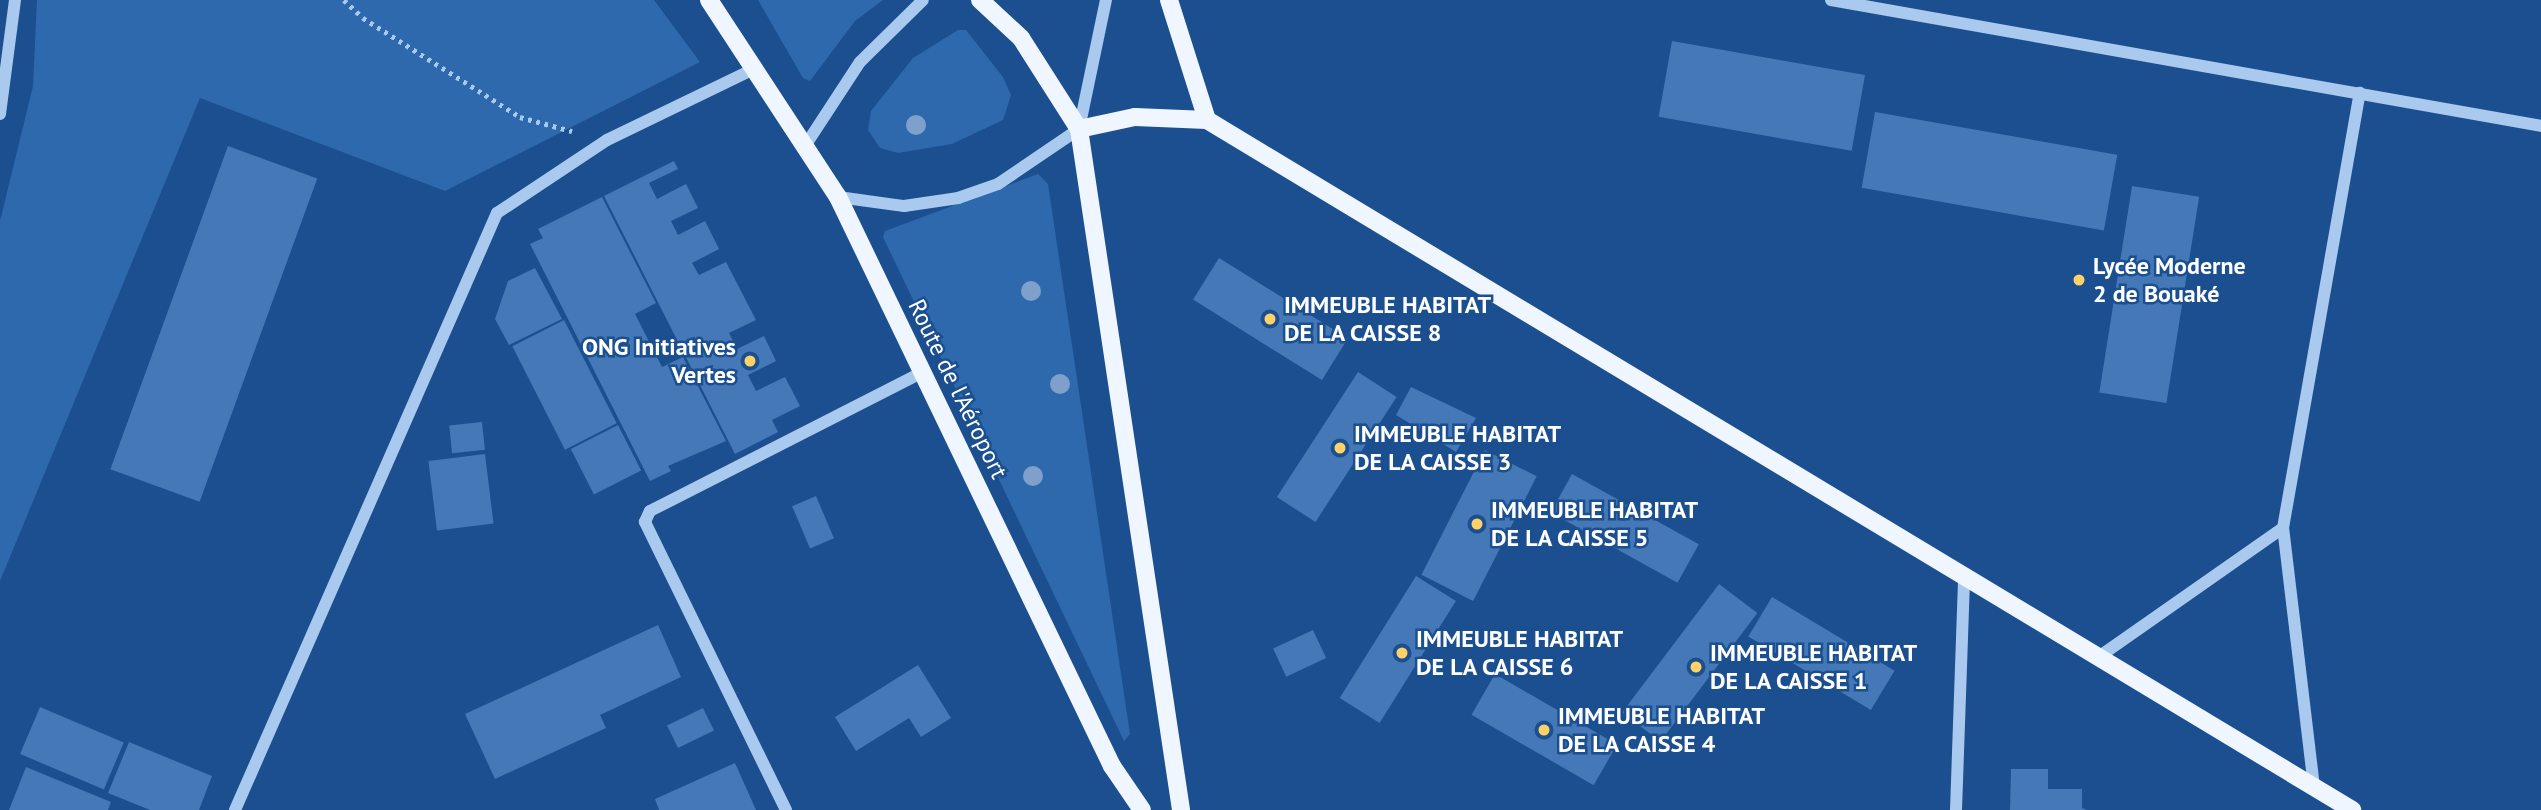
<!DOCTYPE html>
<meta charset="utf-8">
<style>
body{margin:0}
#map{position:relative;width:2541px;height:810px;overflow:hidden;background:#1b4f8f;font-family:"PT Sans",sans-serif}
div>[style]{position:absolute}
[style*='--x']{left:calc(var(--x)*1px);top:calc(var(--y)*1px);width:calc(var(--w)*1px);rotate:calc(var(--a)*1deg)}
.green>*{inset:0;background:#2e69ad}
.building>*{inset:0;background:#4478b7;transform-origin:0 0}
.path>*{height:4.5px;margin-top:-2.25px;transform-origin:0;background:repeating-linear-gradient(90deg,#a9c9ee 0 3.5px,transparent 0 8.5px)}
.minor>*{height:12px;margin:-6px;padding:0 6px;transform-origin:6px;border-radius:6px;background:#a9c9ee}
.major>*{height:18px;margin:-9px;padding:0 9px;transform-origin:9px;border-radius:9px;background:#f0f6ff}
.trees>*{width:20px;height:20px;margin:-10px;border-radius:50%;background:#7ea0ca}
.dots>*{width:19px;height:19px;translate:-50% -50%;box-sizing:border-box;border:4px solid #1b4f8f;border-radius:50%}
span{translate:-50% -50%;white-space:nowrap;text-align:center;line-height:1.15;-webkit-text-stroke:5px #1b4f8f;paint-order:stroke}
.poi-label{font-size:24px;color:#fff;font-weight:700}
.left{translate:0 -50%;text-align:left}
.right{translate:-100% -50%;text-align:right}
.street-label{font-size:24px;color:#fff}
</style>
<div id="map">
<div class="green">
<div style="clip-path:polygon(37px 0,654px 0,700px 62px,445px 191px,200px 98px,0 581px,0 221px,33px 86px)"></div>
<div style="clip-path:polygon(758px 0,883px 0,855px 21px,810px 81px,803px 78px)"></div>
<div style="clip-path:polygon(958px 30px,966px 30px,1003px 77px,1011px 95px,1003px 120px,952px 144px,898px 153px,880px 148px,868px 130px,871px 111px,913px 58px)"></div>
<div style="clip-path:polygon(1038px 174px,1048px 184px,1130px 734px,1124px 741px,883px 237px,885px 231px)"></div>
</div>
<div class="building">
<div style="left:1672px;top:41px;width:196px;height:77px;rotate:10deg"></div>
<div style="left:1875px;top:112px;width:246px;height:77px;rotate:10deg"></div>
<div style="left:228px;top:146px;width:95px;height:344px;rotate:20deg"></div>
<div style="clip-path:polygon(674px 161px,678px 169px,649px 183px,657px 199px,686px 184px,698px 208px,671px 221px,678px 235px,705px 221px,719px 249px,692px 263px,699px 275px,726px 262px,756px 320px,729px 333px,737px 349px,764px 336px,776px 361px,748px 375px,756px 391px,785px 377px,800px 406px,772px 420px,778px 432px,735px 454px,604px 196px)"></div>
<div style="left:2132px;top:186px;width:68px;height:209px;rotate:9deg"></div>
<div style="clip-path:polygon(602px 197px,656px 303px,635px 314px,662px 367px,683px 357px,726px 441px,668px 466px,671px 471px,650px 481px,530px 244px,543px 238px,538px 229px)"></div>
<div style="left:1219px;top:258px;width:152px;height:49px;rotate:32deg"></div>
<div style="clip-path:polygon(535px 268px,562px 319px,509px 345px,495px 319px,508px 281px)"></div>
<div style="left:564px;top:320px;width:116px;height:58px;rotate:63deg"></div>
<div style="left:1358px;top:372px;width:46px;height:149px;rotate:33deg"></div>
<div style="clip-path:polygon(1411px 387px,1476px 418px,1456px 452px,1396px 415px)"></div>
<div style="left:482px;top:422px;width:28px;height:33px;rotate:84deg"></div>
<div style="left:618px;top:425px;width:51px;height:53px;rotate:63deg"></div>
<div style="left:1485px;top:450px;width:58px;height:140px;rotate:27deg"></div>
<div style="left:485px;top:454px;width:70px;height:57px;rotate:83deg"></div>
<div style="left:1572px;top:474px;width:145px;height:44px;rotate:29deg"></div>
<div style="left:816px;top:496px;width:46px;height:26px;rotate:67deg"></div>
<div style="left:1416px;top:576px;width:47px;height:144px;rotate:32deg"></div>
<div style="left:1719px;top:584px;width:48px;height:161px;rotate:37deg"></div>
<div style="left:1772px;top:597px;width:143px;height:46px;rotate:31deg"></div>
<div style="clip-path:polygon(658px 625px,681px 677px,600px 715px,606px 728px,495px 779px,465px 714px)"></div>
<div style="left:1313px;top:630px;width:31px;height:44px;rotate:65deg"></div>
<div style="clip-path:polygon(918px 665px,951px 718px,921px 737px,909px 718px,856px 751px,835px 717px)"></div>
<div style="left:1495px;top:674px;width:141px;height:47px;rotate:30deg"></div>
<div style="left:40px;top:707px;width:91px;height:51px;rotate:23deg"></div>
<div style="left:703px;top:708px;width:25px;height:40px;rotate:64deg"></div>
<div style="clip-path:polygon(129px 742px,212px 776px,199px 810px,150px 810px,108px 793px)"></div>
<div style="clip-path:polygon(735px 763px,756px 810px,659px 810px,655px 799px)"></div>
<div style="clip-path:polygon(26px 767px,111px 802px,108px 810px,9px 810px)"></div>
<div style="clip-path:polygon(2011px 769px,2048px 769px,2048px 789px,2082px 789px,2082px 808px,2087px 810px,2010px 810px)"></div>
</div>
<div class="path">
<div style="--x:344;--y:0;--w:26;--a:43"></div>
<div style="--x:363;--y:18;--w:186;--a:32.2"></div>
<div style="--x:520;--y:117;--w:54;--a:15.1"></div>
</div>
<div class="minor">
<div style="--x:1831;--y:0;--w:721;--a:10.06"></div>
<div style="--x:0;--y:114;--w:115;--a:-82.5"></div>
<div style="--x:805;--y:146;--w:100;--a:-56.8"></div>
<div style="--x:860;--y:62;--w:88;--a:-44.5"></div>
<div style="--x:838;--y:197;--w:67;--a:7.8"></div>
<div style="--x:904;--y:206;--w:55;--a:-8.4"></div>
<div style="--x:958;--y:198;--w:42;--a:-19.3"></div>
<div style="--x:998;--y:184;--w:98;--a:-34.2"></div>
<div style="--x:1079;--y:129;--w:132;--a:-78.2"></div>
<div style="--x:2100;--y:656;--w:223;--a:-35"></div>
<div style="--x:2314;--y:787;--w:261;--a:-96.8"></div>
<div style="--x:2283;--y:528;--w:442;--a:-80"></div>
<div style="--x:235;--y:810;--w:652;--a:-66.31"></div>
<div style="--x:497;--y:213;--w:132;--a:-33.6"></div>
<div style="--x:607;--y:140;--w:165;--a:-25.8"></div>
<div style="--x:786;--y:810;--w:321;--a:-116.1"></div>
<div style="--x:645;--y:522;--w:12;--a:-66"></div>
<div style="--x:650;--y:511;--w:306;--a:-27"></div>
<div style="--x:1956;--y:810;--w:234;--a:-88"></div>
</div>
<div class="major">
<div style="--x:709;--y:0;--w:235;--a:56.8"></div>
<div style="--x:838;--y:197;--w:632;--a:64.29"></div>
<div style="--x:1112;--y:766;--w:53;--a:55.7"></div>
<div style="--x:980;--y:0;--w:56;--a:42.8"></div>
<div style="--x:1021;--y:38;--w:108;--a:57.5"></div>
<div style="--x:1079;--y:129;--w:689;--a:81.48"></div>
<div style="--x:1169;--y:0;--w:126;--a:72.4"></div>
<div style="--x:1079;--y:129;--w:57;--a:-12.1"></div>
<div style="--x:1135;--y:117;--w:72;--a:2.4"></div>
<div style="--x:1207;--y:120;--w:1337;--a:31.07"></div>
</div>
<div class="trees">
<div style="left:916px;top:125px"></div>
<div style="left:1031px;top:291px"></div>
<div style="left:1060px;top:384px"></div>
<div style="left:1033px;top:476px"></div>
</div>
<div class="dots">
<div style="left:2079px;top:280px;background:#ffd166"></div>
<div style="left:1270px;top:319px;background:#ffd166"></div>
<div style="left:750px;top:361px;background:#ffd166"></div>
<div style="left:1340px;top:448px;background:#ffd166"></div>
<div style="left:1477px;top:524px;background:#ffd166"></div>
<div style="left:1402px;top:653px;background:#ffd166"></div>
<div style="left:1696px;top:667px;background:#ffd166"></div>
<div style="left:1544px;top:730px;background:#ffd166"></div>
</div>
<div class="poi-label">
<span class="left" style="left:2093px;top:280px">Lycée Moderne<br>2 de Bouaké</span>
<span class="left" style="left:1284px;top:319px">IMMEUBLE HABITAT<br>DE LA CAISSE 8</span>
<span class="right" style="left:736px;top:361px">ONG Initiatives<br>Vertes</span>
<span class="left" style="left:1354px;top:448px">IMMEUBLE HABITAT<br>DE LA CAISSE 3</span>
<span class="left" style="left:1491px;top:524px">IMMEUBLE HABITAT<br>DE LA CAISSE 5</span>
<span class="left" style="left:1416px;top:653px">IMMEUBLE HABITAT<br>DE LA CAISSE 6</span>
<span class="left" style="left:1710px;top:667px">IMMEUBLE HABITAT<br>DE LA CAISSE 1</span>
<span class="left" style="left:1558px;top:730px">IMMEUBLE HABITAT<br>DE LA CAISSE 4</span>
</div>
<div class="street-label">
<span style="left:958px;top:389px;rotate:64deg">Route de l'Aéroport</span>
</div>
</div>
